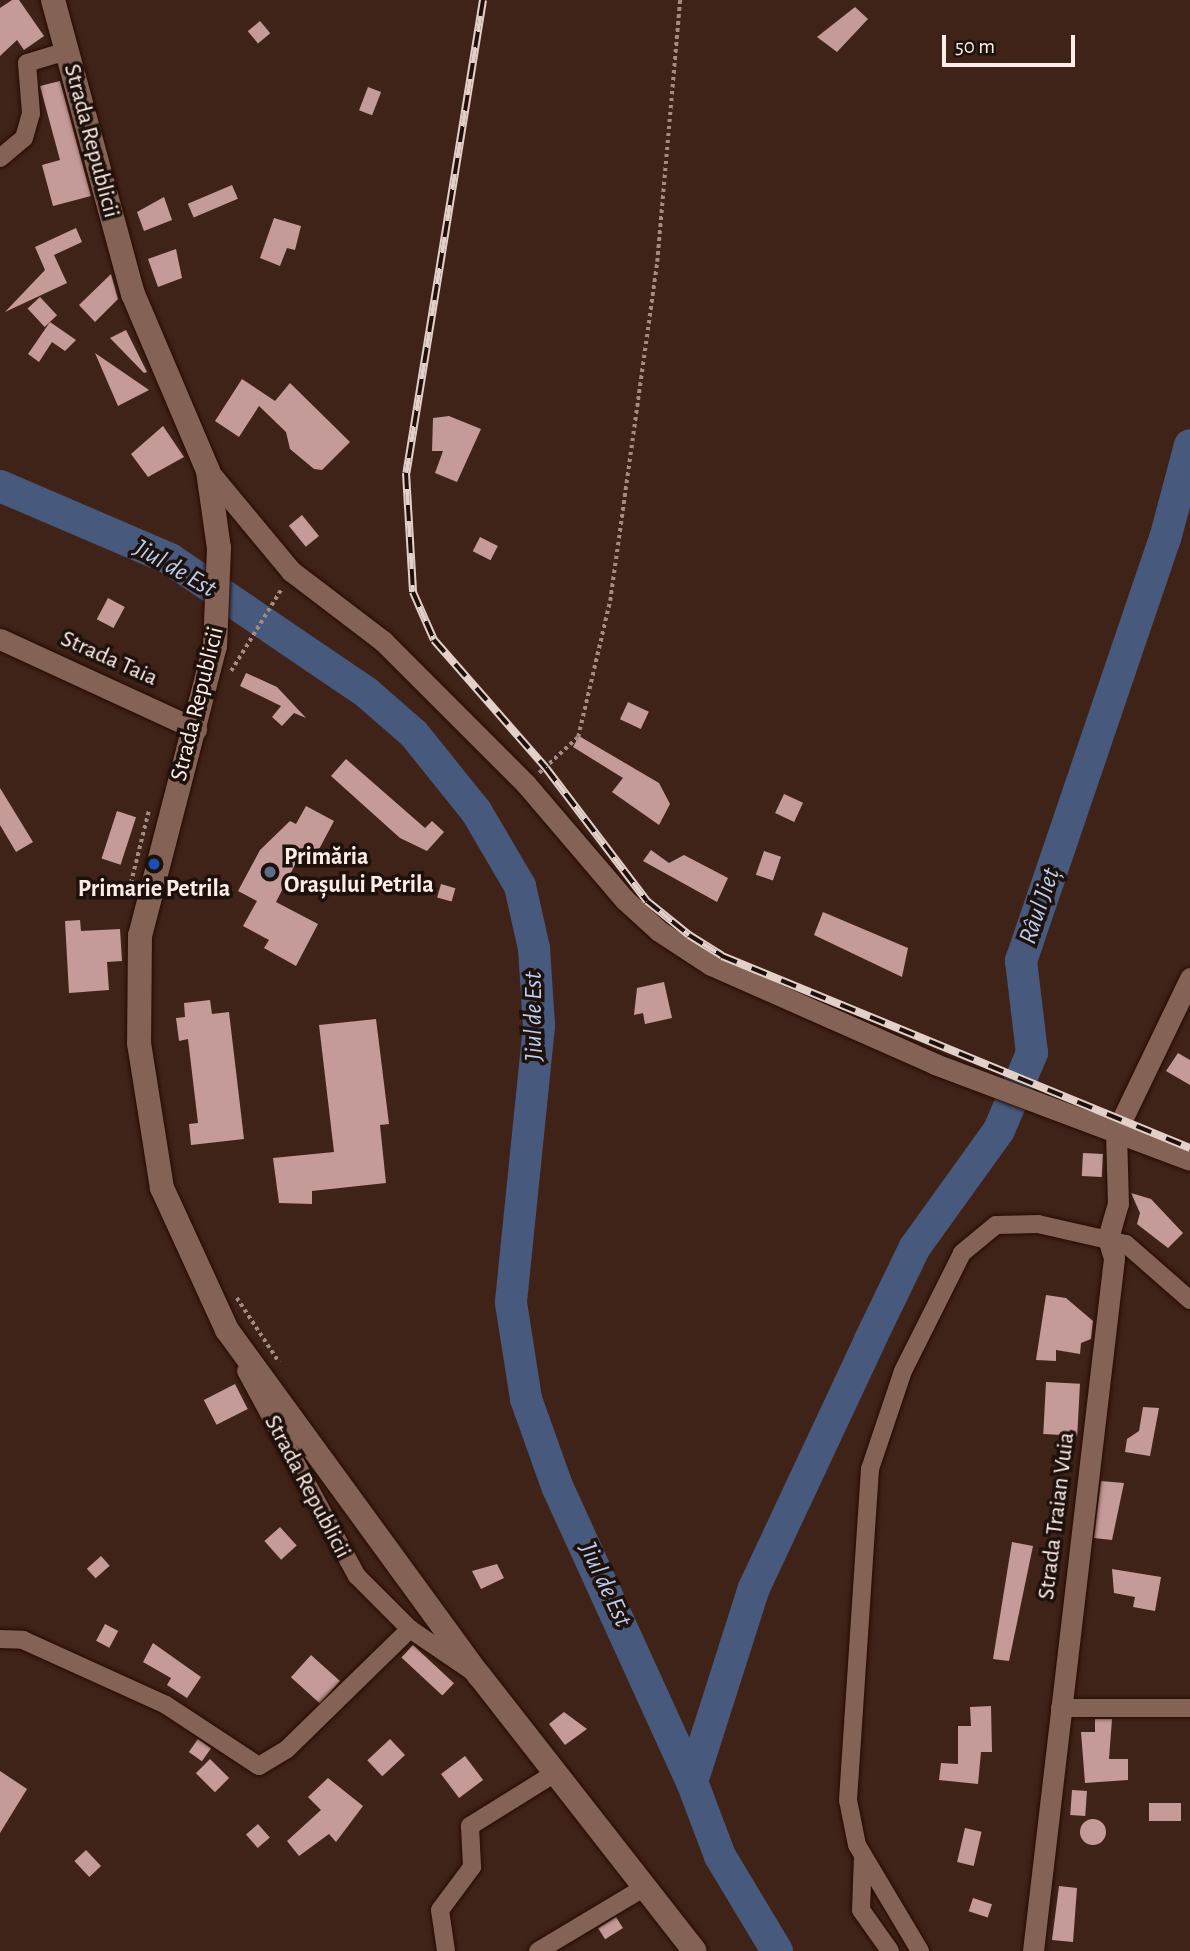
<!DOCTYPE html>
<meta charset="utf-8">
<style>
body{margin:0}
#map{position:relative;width:1190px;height:1951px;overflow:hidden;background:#402318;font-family:"Alegreya Sans",sans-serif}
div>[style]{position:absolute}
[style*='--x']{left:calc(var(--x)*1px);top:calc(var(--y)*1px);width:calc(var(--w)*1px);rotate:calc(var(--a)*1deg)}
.river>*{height:32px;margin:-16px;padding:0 16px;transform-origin:16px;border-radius:16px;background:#475a7e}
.building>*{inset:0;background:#c49b99;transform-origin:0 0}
.round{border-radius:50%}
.path>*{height:3.5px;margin-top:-1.75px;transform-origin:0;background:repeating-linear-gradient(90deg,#a28c84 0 3.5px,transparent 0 7px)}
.roads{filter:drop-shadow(0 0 2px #260b03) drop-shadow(0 0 2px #260b03)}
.minor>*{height:18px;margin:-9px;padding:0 9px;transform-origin:9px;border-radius:9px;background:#846255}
.tertiary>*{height:21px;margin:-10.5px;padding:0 10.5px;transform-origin:10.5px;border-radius:10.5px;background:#846255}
.secondary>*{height:24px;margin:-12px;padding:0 12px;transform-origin:12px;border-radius:12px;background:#846255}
.rail>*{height:8px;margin-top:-4px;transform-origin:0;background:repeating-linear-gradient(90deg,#1e110c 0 16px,#e2d0c9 0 32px);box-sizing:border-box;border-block:2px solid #e2d0c9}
.dots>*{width:19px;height:19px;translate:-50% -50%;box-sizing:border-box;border:4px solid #1e110c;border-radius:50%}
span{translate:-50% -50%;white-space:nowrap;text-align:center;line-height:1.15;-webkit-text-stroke:7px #1e110c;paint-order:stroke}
.street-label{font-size:24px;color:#fdede7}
.poi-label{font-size:24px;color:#fdede7;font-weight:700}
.left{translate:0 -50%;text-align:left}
.water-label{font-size:26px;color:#bacff3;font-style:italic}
.scale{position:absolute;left:942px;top:35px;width:133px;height:32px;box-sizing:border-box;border:4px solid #fdede7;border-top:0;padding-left:9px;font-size:21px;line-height:24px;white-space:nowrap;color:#fdede7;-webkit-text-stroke:5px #1e110c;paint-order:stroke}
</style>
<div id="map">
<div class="river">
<div style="--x:0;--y:486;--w:185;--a:23.2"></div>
<div style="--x:170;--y:559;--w:238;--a:34.2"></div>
<div style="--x:367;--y:693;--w:62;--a:41.1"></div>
<div style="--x:414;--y:734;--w:99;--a:51.2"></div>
<div style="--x:476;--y:811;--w:87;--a:59.6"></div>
<div style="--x:520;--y:886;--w:64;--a:77.3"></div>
<div style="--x:534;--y:948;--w:78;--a:86.3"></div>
<div style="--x:539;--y:1026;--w:278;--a:95.8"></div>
<div style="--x:511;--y:1303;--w:97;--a:81.1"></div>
<div style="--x:526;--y:1399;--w:92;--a:70.4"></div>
<div style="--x:557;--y:1486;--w:325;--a:65.5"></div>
<div style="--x:777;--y:1951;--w:111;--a:-121"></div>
<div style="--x:720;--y:1856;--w:79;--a:-110.7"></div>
<div style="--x:692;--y:1782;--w:204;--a:-72.3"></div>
<div style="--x:754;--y:1588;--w:272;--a:-64.9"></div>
<div style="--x:869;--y:1342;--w:106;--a:-64.2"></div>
<div style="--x:915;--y:1247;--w:144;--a:-54.3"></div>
<div style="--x:999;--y:1130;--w:84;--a:-66.8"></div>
<div style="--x:1032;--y:1053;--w:93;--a:-96.8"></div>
<div style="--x:1021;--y:961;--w:446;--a:-71.2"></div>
<div style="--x:1165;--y:539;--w:97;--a:-75.1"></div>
</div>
<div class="building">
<div style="clip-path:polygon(12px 0,19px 0,44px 36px,24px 50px,17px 40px,0 56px,0 8px)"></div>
<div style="clip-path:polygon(855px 7px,868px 19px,837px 52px,817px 37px)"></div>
<div style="left:260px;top:21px;width:16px;height:16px;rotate:50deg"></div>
<div style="clip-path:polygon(60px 81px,91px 196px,53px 206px,42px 165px,60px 160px,40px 86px)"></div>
<div style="left:368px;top:87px;width:14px;height:25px;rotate:21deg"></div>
<div style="left:232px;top:185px;width:15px;height:48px;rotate:67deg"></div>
<div style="clip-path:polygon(164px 197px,172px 220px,144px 231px,137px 212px)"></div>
<div style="clip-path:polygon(274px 218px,301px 226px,295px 250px,287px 248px,280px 266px,260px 258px)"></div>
<div style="clip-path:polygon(76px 228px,82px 242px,54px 255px,67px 283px,5px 312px,45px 270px,35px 247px)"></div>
<div style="clip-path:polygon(176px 249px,182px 278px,158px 287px,148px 259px)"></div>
<div style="clip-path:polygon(111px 274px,118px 299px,95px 322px,79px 305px)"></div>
<div style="left:40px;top:297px;width:25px;height:17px;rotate:47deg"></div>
<div style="clip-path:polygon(50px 322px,76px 340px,65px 351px,52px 342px,39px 362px,28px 354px)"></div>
<div style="clip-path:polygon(126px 330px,147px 372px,144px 373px,110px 338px)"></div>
<div style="clip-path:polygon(95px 353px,149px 390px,118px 406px)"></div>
<div style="clip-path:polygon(242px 379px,275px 401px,290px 383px,350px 442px,322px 470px,314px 469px,290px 449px,286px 432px,259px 406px,239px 437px,215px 421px)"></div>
<div style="clip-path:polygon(449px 416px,481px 429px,457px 482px,435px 473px,443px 451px,432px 451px,433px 418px)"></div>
<div style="clip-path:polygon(163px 426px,184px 457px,148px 477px,131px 454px)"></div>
<div style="left:302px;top:515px;width:27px;height:17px;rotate:51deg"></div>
<div style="left:480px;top:537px;width:20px;height:16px;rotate:27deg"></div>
<div style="left:108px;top:598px;width:19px;height:24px;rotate:28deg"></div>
<div style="clip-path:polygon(246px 673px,277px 687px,306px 718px,294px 713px,282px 726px,272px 717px,281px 706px,240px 686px)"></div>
<div style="left:628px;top:702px;width:23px;height:19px;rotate:25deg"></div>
<div style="clip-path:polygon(579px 736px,659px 783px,670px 804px,659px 825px,612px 792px,623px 778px,573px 747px)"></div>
<div style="clip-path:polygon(346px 759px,425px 828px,432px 821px,444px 832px,427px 851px,400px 838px,331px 776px)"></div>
<div style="clip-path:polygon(0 788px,33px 842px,16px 852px,0 825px)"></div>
<div style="left:784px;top:794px;width:21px;height:21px;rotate:25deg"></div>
<div style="clip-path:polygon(306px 806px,334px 821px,317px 853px,304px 847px,276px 902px,318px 924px,296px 966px,264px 948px,269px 940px,243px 926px,257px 901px,238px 891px,260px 850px,290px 821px,296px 824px)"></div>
<div style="left:117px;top:811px;width:20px;height:50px;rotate:18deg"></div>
<div style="clip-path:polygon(651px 850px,669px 863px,684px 855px,728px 878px,717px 902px,643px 861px)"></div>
<div style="left:764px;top:851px;width:18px;height:25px;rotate:19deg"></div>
<div style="left:441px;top:884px;width:15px;height:14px;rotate:16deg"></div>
<div style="clip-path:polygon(823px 912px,908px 948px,902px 977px,814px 935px)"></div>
<div style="clip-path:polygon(80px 920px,81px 931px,120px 929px,122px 961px,107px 962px,109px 990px,69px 993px,65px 921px)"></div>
<div style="clip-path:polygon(664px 982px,672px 1018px,645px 1024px,643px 1013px,634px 1015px,637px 988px)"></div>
<div style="clip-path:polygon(210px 1000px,212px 1014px,229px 1012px,244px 1139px,191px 1145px,189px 1124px,198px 1123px,188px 1039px,179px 1041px,176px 1018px,185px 1017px,184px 1003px)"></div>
<div style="clip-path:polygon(376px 1019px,389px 1124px,380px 1125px,386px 1183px,312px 1191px,312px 1204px,279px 1203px,273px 1158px,334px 1152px,319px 1025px)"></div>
<div style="clip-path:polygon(1178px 1053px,1190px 1060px,1190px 1085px,1166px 1071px)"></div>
<div style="left:1083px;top:1153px;width:20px;height:23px;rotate:3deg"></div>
<div style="clip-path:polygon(1131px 1193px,1151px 1199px,1183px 1233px,1168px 1248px,1137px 1224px,1140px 1213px)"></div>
<div style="clip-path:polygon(1046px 1295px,1066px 1298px,1093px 1321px,1091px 1339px,1081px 1343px,1080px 1354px,1056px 1350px,1056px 1361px,1036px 1360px)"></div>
<div style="left:1046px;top:1382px;width:34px;height:52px;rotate:3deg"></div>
<div style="left:235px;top:1384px;width:28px;height:35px;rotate:63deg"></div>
<div style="clip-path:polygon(1143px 1407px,1159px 1408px,1150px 1456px,1125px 1452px,1127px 1439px,1139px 1431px)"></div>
<div style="clip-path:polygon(1101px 1481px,1124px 1483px,1112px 1540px,1094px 1538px)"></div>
<div style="left:280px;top:1527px;width:25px;height:21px;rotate:48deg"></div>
<div style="clip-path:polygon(1012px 1542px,1033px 1546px,1009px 1661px,993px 1659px)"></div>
<div style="left:101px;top:1556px;width:13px;height:19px;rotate:48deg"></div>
<div style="clip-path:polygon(497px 1564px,504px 1578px,481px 1589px,472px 1571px)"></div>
<div style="clip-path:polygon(1112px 1569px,1161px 1577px,1155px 1611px,1133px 1607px,1135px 1597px,1114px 1593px)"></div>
<div style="left:105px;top:1624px;width:15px;height:19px;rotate:28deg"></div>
<div style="clip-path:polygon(153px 1643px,201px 1677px,187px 1698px,167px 1685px,171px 1678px,143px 1662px)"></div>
<div style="left:413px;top:1645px;width:56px;height:17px;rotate:43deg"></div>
<div style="left:311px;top:1655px;width:39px;height:30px;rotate:42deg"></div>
<div style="clip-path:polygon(991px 1706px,992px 1752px,981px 1752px,978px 1784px,939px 1780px,941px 1763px,958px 1764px,958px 1726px,971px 1726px,970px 1707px)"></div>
<div style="clip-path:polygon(564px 1712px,587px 1729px,565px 1745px,549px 1724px)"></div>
<div style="clip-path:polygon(1095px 1719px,1112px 1719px,1109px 1759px,1128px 1759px,1128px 1780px,1085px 1783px,1081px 1732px,1095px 1732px)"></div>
<div style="left:198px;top:1739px;width:16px;height:16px;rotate:35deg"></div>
<div style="left:390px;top:1739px;width:22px;height:31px;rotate:47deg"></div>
<div style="left:465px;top:1756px;width:30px;height:30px;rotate:53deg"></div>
<div style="left:210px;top:1759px;width:27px;height:20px;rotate:45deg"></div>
<div style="clip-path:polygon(0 1771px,27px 1789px,0 1833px)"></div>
<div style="clip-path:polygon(328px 1778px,363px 1806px,336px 1842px,329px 1834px,299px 1856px,287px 1841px,321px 1810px,308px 1797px)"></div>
<div style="left:1072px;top:1790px;width:15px;height:25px;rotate:4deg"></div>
<div style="left:1149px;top:1803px;width:32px;height:18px"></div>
<div class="round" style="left:1080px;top:1819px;width:26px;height:26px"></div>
<div style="left:258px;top:1824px;width:18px;height:16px;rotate:49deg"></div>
<div style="left:965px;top:1828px;width:17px;height:35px;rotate:13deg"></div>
<div style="left:86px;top:1850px;width:22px;height:16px;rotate:47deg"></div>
<div style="clip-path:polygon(1059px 1886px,1077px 1888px,1073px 1942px,1052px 1940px)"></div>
<div style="left:973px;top:1898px;width:20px;height:14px;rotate:18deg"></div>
<div style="left:616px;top:1917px;width:13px;height:21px;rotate:58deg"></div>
</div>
<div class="path">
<div style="--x:231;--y:671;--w:97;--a:-58.4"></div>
<div style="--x:539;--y:773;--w:53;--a:-42.7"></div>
<div style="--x:578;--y:737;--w:140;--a:-76.8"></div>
<div style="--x:610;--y:601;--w:342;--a:-82.1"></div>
<div style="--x:657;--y:262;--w:263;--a:-85"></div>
<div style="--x:129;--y:890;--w:83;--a:-76.1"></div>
<div style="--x:237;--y:1298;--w:77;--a:56.7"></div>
</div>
<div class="roads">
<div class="minor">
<div style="--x:0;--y:158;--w:31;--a:-40"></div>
<div style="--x:24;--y:138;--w:26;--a:-74"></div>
<div style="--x:31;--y:113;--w:50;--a:-94.6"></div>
<div style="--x:27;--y:63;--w:42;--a:-16.7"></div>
<div style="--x:246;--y:1371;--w:233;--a:61.6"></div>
<div style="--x:357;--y:1576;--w:75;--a:45"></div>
<div style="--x:410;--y:1629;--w:73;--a:34.3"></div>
<div style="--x:0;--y:1639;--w:23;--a:2"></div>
<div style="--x:23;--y:1640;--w:157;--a:24.4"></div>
<div style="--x:166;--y:1705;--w:111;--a:33.3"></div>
<div style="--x:259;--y:1766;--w:33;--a:-31"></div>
<div style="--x:287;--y:1749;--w:172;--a:-44.3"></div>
<div style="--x:1060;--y:1708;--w:130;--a:0"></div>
<div style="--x:863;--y:1856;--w:54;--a:92.1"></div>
<div style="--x:861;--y:1910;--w:50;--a:54.7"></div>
<div style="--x:446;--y:1951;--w:41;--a:-98.3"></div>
<div style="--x:440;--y:1910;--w:54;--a:-53.3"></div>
<div style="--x:472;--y:1867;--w:41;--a:-92.8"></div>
<div style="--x:470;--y:1826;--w:100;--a:-31.9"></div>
<div style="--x:538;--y:1951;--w:125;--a:-30.9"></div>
<div style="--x:920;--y:1951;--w:123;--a:-120.7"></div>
<div style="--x:857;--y:1845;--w:46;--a:-101.3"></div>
<div style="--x:848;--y:1800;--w:332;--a:-86.2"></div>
<div style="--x:870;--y:1469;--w:103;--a:-71.4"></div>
<div style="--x:903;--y:1371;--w:132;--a:-63.4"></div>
<div style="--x:962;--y:1253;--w:44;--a:-39.5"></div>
<div style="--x:996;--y:1225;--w:42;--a:-1.4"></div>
<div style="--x:1038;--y:1224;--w:90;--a:12.8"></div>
<div style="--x:1126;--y:1244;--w:85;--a:41.2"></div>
</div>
<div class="tertiary">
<div style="--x:208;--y:471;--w:130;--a:50.3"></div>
<div style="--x:291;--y:571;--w:116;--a:37.3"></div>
<div style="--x:383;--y:641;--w:201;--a:45"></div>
<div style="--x:525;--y:783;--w:154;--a:49.5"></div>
<div style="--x:625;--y:900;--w:46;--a:42.4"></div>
<div style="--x:659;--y:931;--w:62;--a:33.2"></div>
<div style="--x:711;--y:965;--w:245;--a:23.8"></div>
<div style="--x:935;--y:1064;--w:272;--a:20.6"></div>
<div style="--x:0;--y:639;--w:216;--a:24.7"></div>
<div style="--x:1033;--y:1951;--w:698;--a:-83.33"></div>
<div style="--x:1114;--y:1258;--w:21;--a:-107"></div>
<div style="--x:1108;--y:1238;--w:35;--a:-74"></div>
<div style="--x:1118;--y:1204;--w:72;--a:-91.6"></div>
<div style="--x:1116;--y:1132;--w:171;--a:-64.3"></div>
</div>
<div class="secondary">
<div style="--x:53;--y:0;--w:305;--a:74.8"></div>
<div style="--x:133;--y:294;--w:192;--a:67"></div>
<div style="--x:208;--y:471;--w:78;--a:81.9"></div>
<div style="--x:219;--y:548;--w:98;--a:92.3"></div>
<div style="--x:215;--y:646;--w:299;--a:104.5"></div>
<div style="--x:140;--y:935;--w:108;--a:90.5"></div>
<div style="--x:139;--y:1043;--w:147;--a:81"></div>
<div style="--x:162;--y:1188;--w:156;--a:65.4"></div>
<div style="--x:227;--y:1330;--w:427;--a:53.9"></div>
<div style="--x:479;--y:1675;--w:350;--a:52"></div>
</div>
</div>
<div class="rail">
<div style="--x:483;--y:0;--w:479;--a:99.2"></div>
<div style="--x:406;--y:473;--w:119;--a:86.6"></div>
<div style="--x:413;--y:592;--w:52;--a:66.4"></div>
<div style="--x:434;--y:640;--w:170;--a:48.8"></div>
<div style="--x:546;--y:768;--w:167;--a:52.8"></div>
<div style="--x:647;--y:901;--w:54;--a:39"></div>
<div style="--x:689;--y:935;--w:39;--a:32"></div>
<div style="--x:722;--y:956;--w:506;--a:22.31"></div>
</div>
<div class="dots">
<div style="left:154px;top:864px;background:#1a4fb4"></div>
<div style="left:270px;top:872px;background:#5c6f8a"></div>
</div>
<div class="street-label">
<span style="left:91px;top:141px;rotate:75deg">Strada Republicii</span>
<span style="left:109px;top:659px;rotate:24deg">Strada Taia</span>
<span style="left:198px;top:704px;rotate:-76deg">Strada Republicii</span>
<span style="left:307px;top:1487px;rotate:62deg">Strada Republicii</span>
<span style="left:1057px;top:1516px;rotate:-83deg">Strada Traian Vuia</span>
</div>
<div class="poi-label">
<span class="left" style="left:284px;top:872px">Primăria<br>Orașului Petrila</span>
<span style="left:154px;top:890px">Primarie Petrila</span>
</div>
<div class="water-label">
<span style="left:175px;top:569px;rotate:30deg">Jiul de Est</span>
<span style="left:1040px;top:906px;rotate:-71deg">Râul Jieț</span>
<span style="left:534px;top:1016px;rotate:-90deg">Jiul de Est</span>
<span style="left:605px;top:1585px;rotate:65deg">Jiul de Est</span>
</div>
<div class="scale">50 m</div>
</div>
